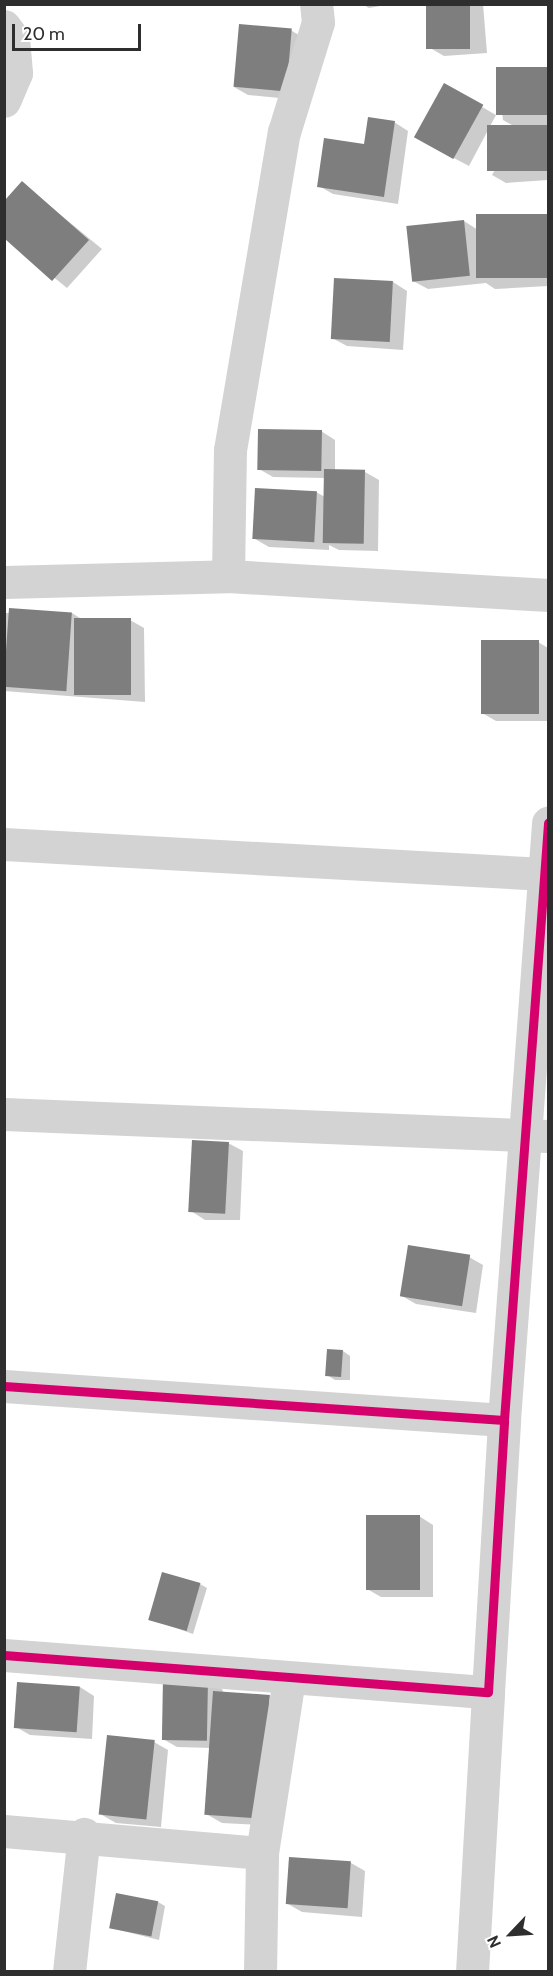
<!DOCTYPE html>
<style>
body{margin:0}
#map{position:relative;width:553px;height:1976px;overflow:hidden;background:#fff;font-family:Cabin,sans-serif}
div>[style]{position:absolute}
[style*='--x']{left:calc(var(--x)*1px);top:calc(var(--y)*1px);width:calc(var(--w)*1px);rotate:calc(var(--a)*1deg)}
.shadow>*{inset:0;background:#0003}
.building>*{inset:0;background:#7e7e7e;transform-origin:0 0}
.street>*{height:33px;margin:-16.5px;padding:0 16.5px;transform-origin:16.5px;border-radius:16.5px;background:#d3d3d3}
.cycleway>*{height:9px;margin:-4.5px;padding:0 4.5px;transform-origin:4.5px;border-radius:4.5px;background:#d6006c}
span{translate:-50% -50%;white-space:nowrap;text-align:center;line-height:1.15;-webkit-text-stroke:6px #fff;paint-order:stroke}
.frame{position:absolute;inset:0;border:6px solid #2e2e2e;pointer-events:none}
.north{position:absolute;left:481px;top:1904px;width:60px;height:60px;-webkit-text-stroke:4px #fff;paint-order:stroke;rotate:245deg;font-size:16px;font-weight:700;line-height:24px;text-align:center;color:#2e2e2e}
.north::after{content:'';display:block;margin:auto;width:21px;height:27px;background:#2e2e2e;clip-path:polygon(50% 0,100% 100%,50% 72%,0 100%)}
.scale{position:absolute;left:12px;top:24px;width:129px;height:27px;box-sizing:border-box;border:3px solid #2e2e2e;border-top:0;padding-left:8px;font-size:18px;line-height:21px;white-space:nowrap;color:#2e2e2e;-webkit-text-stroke:4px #fff;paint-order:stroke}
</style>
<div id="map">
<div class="shadow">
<div style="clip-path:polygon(362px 4px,391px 4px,369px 8px)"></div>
<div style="clip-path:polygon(427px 4px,483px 4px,487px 53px,444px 56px,430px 48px)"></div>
<div style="clip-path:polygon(240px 26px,292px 31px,306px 39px,300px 100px,248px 95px,234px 87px)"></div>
<div style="clip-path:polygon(548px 68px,548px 180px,506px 183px,492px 175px,519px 129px,503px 120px,497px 74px)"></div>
<div style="clip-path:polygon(444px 85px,496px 115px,469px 166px,431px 146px)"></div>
<div style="clip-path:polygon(394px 122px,408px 131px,398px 204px,333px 194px,319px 186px)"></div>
<div style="clip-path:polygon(22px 183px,102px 249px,67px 288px,4px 237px,4px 202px)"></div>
<div style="clip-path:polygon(548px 215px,548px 286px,495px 289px,486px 283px,428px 289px,413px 281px,464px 221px,478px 230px,478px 218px)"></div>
<div style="clip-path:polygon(393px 282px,407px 291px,403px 350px,347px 346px,332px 338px)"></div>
<div style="clip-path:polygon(321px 431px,335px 440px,335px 471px,365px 472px,379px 480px,378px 551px,339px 550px,329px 545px,329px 550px,269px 547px,255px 539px,316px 492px,325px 497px,325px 478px,273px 477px,259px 469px)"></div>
<div style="clip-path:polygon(4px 613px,72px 613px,83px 620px,130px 620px,144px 628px,145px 702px,4px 691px)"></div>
<div style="clip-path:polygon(538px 642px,548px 648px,548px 721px,496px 721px,482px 713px)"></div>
<div style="clip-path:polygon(228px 1143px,243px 1151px,240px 1220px,205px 1220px,191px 1211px)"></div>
<div style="clip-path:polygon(469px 1257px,483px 1265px,476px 1313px,416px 1304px,402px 1296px)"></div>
<div style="clip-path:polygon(343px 1351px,350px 1356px,350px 1380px,335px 1380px,327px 1375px)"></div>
<div style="clip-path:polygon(419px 1516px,433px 1525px,433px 1597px,381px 1597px,367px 1589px)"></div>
<div style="clip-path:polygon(200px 1584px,207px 1588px,193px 1634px,150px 1619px)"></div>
<div style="clip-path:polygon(208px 1681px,222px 1689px,277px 1826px,222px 1823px,208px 1815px,212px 1748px,177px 1747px,163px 1739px)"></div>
<div style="clip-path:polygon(80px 1687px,94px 1696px,92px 1739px,30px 1735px,16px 1727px)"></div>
<div style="clip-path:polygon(154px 1742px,168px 1750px,161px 1827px,116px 1823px,102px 1815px)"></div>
<div style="clip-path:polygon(291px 1859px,351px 1863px,365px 1871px,362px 1917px,302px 1912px,288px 1904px)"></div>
<div style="clip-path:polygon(158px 1902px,165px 1906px,159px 1940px,111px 1928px)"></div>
</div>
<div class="building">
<div style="left:426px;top:4px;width:44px;height:45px"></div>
<div style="left:239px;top:24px;width:53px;height:63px;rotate:5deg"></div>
<div style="left:548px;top:67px;width:48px;height:52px;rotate:90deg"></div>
<div style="left:444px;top:83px;width:45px;height:62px;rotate:29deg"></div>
<div style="clip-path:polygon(368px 117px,395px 121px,384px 197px,317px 187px,324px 138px,364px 144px)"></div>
<div style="left:548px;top:125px;width:46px;height:61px;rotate:90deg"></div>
<div style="clip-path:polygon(22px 181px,89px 240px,52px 281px,5px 239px,5px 200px)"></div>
<div style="left:548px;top:214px;width:64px;height:72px;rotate:90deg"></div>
<div style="left:464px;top:220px;width:56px;height:58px;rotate:84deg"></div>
<div style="left:334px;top:278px;width:59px;height:61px;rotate:3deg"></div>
<div style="left:258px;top:429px;width:64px;height:41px;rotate:1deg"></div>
<div style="left:324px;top:469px;width:41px;height:74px;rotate:1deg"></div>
<div style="left:255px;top:488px;width:62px;height:51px;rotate:3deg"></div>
<div style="left:9px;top:608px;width:63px;height:79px;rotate:4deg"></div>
<div style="left:74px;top:618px;width:57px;height:77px"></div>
<div style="left:481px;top:640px;width:58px;height:74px"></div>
<div style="left:192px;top:1140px;width:37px;height:72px;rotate:3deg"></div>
<div style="left:408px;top:1245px;width:63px;height:52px;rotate:9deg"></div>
<div style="left:327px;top:1349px;width:16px;height:27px;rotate:4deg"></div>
<div style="left:366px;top:1515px;width:54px;height:75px"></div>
<div style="left:162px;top:1572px;width:40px;height:50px;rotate:16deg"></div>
<div style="left:163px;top:1678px;width:45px;height:62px;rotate:1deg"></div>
<div style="left:17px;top:1682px;width:63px;height:46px;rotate:4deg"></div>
<div style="left:213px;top:1691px;width:57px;height:124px;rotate:4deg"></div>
<div style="left:107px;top:1735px;width:48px;height:80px;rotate:6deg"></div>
<div style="left:289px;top:1857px;width:62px;height:47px;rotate:4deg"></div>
<div style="left:116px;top:1893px;width:43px;height:36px;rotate:11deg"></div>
</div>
<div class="street">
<div style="--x:4;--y:26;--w:15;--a:53"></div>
<div style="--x:13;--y:38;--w:35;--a:85"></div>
<div style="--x:16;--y:73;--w:30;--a:113"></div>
<div style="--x:228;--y:576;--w:126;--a:-89.1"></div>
<div style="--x:230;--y:450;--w:323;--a:-80.4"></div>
<div style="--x:284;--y:132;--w:115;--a:-72.8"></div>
<div style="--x:318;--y:22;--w:18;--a:-96"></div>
<div style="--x:4;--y:582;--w:224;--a:-1.5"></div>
<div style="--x:228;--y:576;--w:321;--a:3.4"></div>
<div style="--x:4;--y:844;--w:541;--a:3.18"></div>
<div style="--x:4;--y:1114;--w:544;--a:2.32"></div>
<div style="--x:4;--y:1386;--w:501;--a:3.89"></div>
<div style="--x:504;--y:1420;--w:599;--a:-85.78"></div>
<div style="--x:4;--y:1655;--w:485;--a:4.4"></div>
<div style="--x:488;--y:1692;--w:272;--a:-86.6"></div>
<div style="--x:4;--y:1831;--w:259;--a:4.9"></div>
<div style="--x:69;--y:1972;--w:139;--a:-83.8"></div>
<div style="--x:260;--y:1972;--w:119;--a:-89"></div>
<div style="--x:262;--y:1853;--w:177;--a:-81.2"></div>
<div style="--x:472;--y:1972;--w:280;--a:-86.7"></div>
</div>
<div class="cycleway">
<div style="--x:4;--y:1386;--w:501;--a:3.89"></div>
<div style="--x:504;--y:1420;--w:599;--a:-85.78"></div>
<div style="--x:4;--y:1655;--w:485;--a:4.4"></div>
<div style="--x:488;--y:1692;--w:272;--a:-86.6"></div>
</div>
<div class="frame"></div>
<div class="north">N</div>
<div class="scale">20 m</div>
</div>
